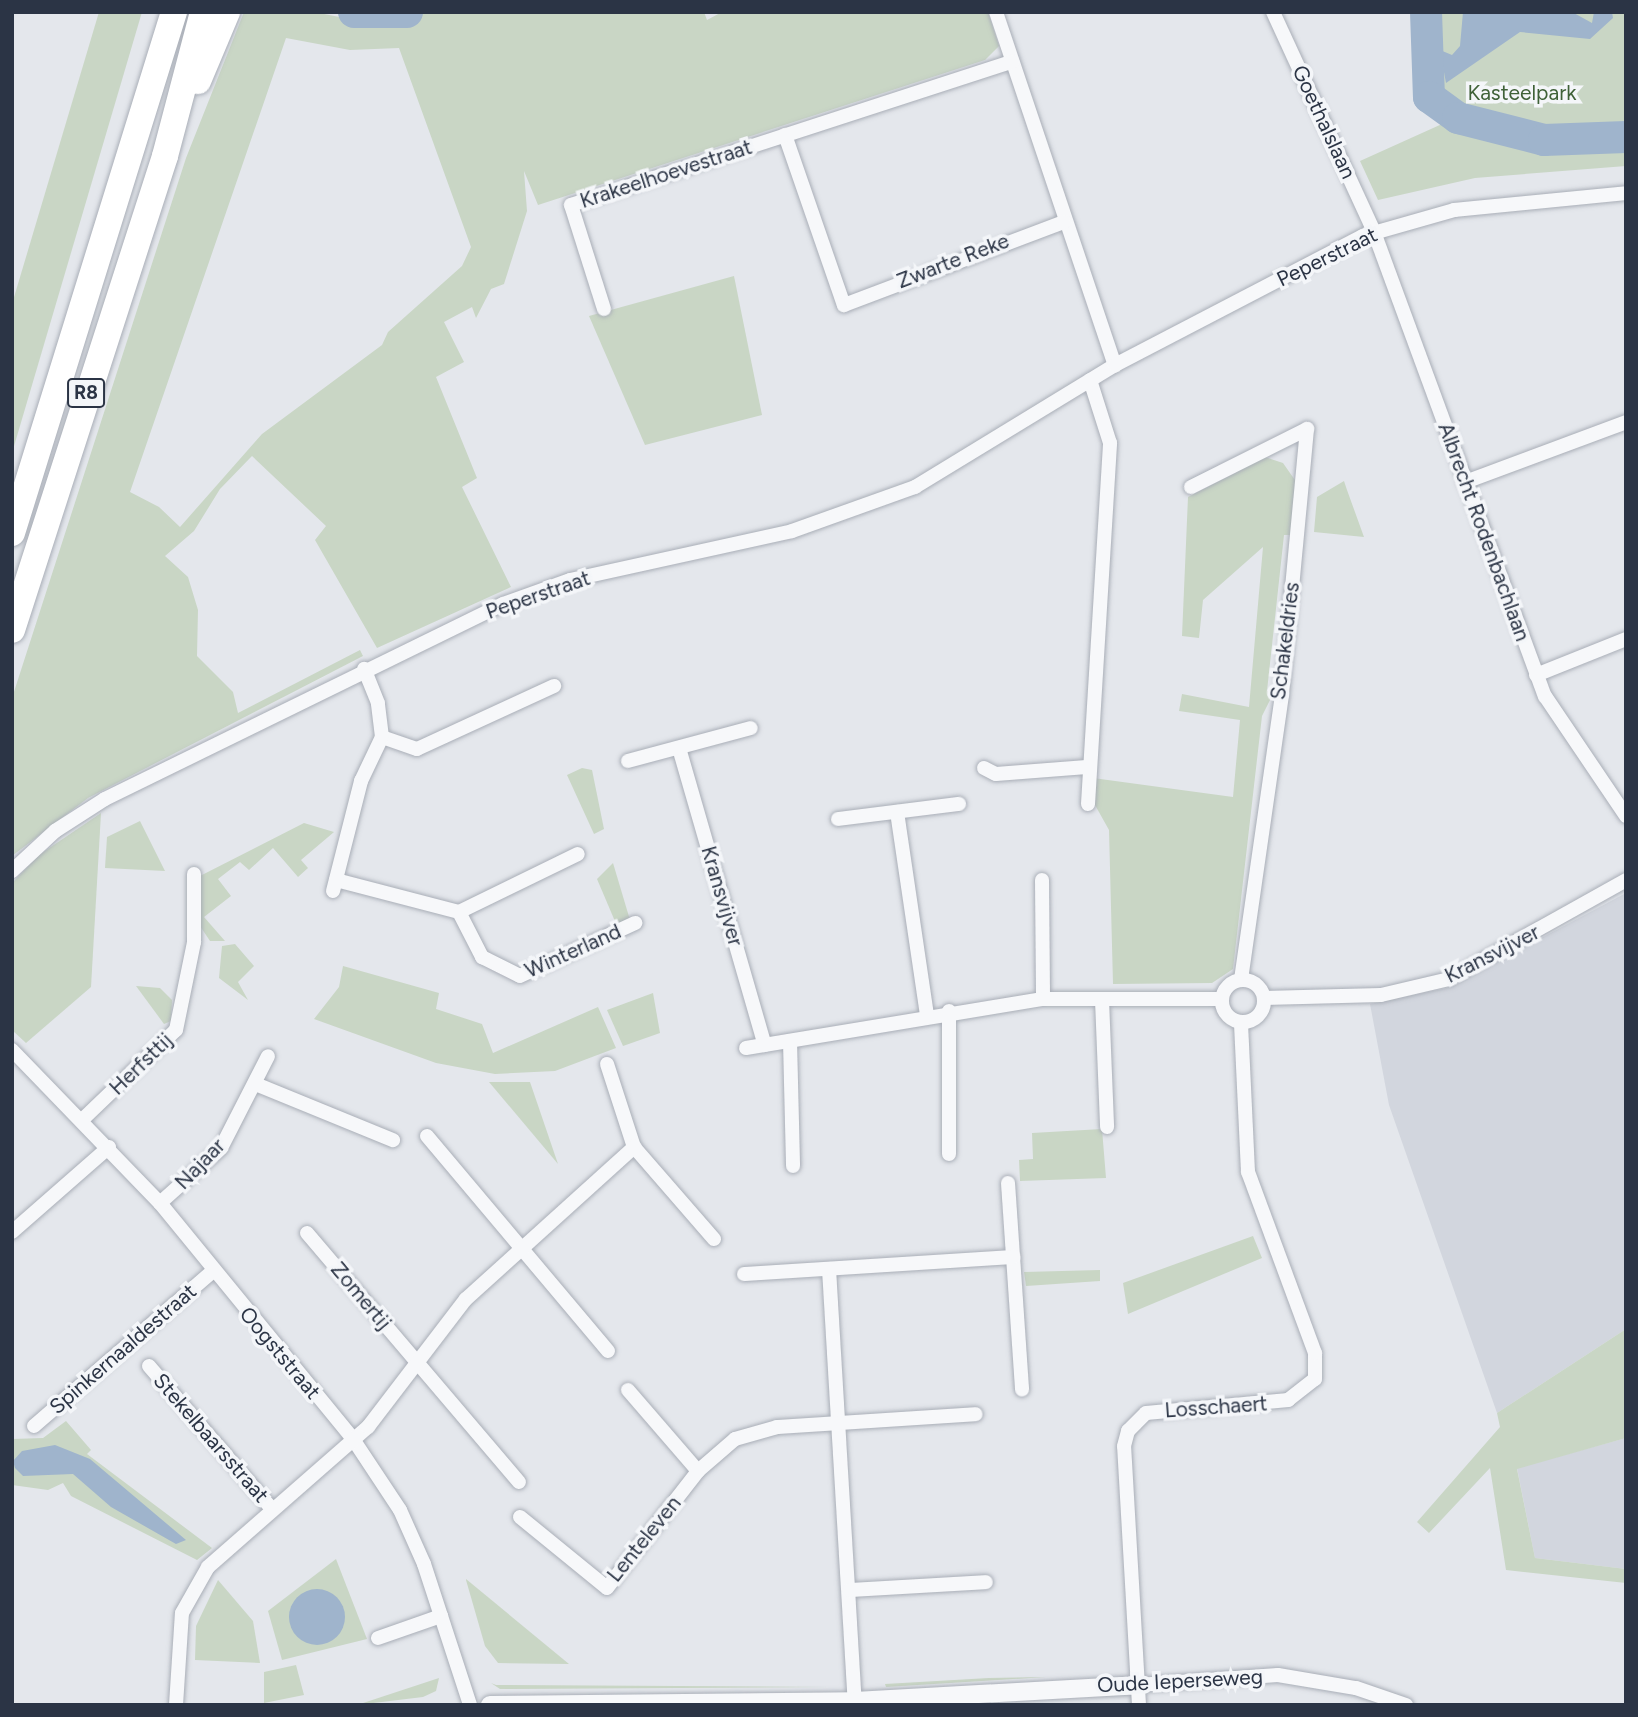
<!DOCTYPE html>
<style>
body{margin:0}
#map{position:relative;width:1638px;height:1717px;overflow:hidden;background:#e4e7ec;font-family:Figtree,sans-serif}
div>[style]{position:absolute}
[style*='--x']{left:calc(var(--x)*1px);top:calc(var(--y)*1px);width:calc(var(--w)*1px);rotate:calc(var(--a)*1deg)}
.built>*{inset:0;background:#d2d6de}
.green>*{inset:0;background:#c9d6c5}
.water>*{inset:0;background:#9fb4cc}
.round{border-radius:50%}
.river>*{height:32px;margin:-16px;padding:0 16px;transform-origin:16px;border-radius:16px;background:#9fb4cc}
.roads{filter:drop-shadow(0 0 2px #a9aeb7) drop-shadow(0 0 2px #a9aeb7)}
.minor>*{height:14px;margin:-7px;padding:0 7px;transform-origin:7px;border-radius:7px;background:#f7f8fa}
.minor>.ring{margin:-7px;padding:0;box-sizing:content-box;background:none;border:14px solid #f7f8fa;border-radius:50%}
.tertiary>*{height:18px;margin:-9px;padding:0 9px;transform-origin:9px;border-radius:9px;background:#f7f8fa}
.motorway>*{height:26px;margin:-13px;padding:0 13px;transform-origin:13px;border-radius:13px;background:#fff}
span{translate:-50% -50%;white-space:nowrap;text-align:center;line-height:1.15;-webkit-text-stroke:7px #f4f6f9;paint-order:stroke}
.shield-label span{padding:2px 5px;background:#f4f6f9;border:2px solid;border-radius:5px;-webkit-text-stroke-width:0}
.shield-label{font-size:19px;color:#2b3445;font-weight:700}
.park-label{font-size:21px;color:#3f6138}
.street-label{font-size:21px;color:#2b3445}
.frame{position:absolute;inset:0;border:14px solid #2b3445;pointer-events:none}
</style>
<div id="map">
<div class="built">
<div style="clip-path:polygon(1626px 893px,1626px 1329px,1497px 1413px,1389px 1105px,1370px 1004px,1447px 988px)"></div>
<div style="clip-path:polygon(1626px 1438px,1626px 1569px,1535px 1558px,1517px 1468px)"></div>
</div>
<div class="green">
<div style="clip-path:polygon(99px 12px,142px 12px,12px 453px,12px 304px)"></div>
<div style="clip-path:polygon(evenodd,244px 12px,314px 12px,370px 23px,429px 12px,704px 12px,707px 20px,722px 12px,988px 12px,999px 46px,985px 60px,538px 205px,524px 171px,527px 211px,504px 284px,491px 289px,476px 318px,472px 307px,444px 322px,464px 362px,436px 377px,477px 478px,462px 487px,511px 587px,377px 648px,315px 540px,326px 526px,252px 456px,220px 489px,194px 531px,165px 556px,188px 577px,198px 610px,197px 656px,233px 692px,238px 713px,360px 650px,363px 656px,88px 798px,12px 856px,12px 698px,186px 158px,244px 12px,286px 38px,350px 50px,399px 48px,471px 247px,462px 266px,388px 332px,382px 345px,262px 434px,180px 527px,159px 507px,130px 492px,286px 38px)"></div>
<div style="clip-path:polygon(1415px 12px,1626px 12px,1626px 166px,1475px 178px,1378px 200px,1360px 161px,1442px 124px,1415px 98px,1421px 51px)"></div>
<div style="clip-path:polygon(734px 276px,762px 415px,645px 445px,589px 316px)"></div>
<div style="clip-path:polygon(1265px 457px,1283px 463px,1297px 483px,1291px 535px,1284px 535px,1267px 691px,1274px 692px,1262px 716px,1233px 969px,1212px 983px,1113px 984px,1109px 830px,1095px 805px,1093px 778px,1233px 797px,1240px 720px,1179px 711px,1182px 694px,1249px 707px,1263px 547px,1203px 600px,1199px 638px,1182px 636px,1188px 497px)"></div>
<div style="clip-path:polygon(1344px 481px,1347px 490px,1364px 537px,1314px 532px,1317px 497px)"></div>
<div style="clip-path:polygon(582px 768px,592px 770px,604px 829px,594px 834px,567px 775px)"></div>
<div style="clip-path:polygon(101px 813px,91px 987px,26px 1043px,12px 1030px,12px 883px,39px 855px)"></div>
<div style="clip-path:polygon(140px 821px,165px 871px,105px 868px,107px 837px)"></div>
<div style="clip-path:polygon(304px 823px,334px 832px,301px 860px,308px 868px,298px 877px,273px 848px,249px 870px,240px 862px,218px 879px,231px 896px,204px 917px,225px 941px,210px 941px,198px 923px,200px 876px)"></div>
<div style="clip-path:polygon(613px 863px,630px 920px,617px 926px,597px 879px)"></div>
<div style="clip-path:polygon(235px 944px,254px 966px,238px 982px,248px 1000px,219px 978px,222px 946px)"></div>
<div style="clip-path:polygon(343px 966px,439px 993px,436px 1009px,482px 1024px,493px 1053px,598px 1007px,616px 1048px,555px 1071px,495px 1074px,436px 1063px,314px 1019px,339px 987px)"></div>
<div style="clip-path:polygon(136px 986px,160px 988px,172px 1000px,171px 1021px,164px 1024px)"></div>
<div style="clip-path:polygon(653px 993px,660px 1033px,623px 1046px,607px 1010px)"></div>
<div style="clip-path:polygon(489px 1082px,530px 1082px,558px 1164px)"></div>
<div style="clip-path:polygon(1102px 1129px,1106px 1178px,1020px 1181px,1019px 1160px,1033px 1159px,1032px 1133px)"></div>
<div style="clip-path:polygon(1253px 1236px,1262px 1258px,1128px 1314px,1123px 1283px)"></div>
<div style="clip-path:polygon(1100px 1270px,1100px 1281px,1026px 1286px,1024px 1272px)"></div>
<div style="clip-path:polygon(1626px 1329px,1626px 1438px,1517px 1469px,1535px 1558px,1626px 1569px,1626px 1583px,1506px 1570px,1490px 1468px,1429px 1533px,1417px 1522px,1500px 1427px,1497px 1413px)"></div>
<div style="clip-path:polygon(66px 1421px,91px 1450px,87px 1454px,212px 1548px,197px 1560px,71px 1496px,63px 1483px,48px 1490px,12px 1485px,12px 1439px,43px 1438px)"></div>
<div style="clip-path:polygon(336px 1559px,367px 1639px,282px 1660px,268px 1611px)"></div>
<div style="clip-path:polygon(218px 1580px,253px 1621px,260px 1663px,195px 1660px,196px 1626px)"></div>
<div style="clip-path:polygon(466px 1580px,466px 1579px,569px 1664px,498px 1663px,485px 1646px)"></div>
<div style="clip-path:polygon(296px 1665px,304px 1695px,264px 1703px,264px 1672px)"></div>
<div style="clip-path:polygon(1046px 1677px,886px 1687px,885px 1684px,989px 1678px)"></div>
<div style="clip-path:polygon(439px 1678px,436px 1691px,423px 1697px,357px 1705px)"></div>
<div style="clip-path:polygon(491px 1683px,496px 1685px,830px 1687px,500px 1689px)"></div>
</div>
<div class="water">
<div style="clip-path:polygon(1463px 12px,1572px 12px,1592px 23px,1594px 12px,1612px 12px,1613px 18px,1590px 39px,1520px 32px,1446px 83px,1440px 50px,1452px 55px,1460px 46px)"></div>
<div style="clip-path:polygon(55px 1445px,90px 1459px,186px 1540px,176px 1544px,111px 1507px,73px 1474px,23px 1476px,15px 1468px,13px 1461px,22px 1451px)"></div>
<div class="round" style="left:289px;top:1589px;width:56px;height:56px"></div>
</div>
<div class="river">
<div style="--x:354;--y:12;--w:53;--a:0"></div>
<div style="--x:1426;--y:12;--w:85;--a:88"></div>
<div style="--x:1429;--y:97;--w:36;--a:36"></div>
<div style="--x:1458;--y:118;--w:89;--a:14.3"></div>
<div style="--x:1544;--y:140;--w:82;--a:-2.1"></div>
</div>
<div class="roads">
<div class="minor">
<div style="--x:996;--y:12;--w:373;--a:71.4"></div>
<div style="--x:1273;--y:12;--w:242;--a:65.3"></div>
<div style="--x:1374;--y:232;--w:495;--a:69.8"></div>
<div style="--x:1545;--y:696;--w:145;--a:56"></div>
<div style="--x:785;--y:135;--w:180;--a:70.9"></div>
<div style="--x:844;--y:305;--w:235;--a:-20.7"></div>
<div style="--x:604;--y:309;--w:109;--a:-107.6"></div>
<div style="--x:571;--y:205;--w:464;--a:-18"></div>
<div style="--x:1465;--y:482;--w:172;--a:-20.4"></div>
<div style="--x:1191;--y:487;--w:130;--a:-26.6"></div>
<div style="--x:1307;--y:429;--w:267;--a:95.4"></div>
<div style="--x:1282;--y:695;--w:288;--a:98.2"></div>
<div style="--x:1536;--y:675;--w:97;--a:-21.8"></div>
<div style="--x:382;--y:737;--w:37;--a:19"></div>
<div style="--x:417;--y:749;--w:151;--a:-24.7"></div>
<div style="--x:679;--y:748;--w:309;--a:73.9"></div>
<div style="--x:628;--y:761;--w:127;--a:-15"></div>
<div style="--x:984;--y:768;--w:13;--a:27"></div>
<div style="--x:996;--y:774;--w:91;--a:-4.4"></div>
<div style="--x:1088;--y:804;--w:362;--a:-86.5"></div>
<div style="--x:1110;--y:443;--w:66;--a:-107.6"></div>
<div style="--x:897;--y:812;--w:204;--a:81.6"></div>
<div style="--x:838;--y:819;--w:122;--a:-7.1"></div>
<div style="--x:12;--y:871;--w:59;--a:-42.9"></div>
<div style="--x:55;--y:831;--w:59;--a:-32.6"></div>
<div style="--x:105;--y:799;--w:443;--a:-26.1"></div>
<div style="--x:503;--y:604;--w:71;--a:-19.7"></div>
<div style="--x:570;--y:580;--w:227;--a:-12.4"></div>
<div style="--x:792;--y:531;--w:131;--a:-19.7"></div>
<div style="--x:915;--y:487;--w:234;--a:-31.4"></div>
<div style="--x:1115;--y:365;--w:280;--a:-27.5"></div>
<div style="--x:1363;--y:236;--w:95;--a:-15.9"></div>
<div style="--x:1454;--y:210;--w:173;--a:-5.6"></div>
<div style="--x:336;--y:880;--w:127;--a:14.6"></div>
<div style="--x:459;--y:912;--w:132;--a:-26"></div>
<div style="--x:1042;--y:880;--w:119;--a:89.5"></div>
<div style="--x:333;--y:891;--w:114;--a:-75.7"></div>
<div style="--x:361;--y:781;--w:49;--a:-64.5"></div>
<div style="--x:382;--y:737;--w:34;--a:-97"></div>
<div style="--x:378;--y:703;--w:37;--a:-112"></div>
<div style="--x:459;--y:912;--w:51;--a:62.9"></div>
<div style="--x:482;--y:957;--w:42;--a:26.6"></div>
<div style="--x:520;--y:976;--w:127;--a:-24.7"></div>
<div class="ring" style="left:1222px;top:980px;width:28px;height:28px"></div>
<div style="--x:1264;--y:998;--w:117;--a:-1.5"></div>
<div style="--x:1381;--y:995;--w:70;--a:-13.2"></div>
<div style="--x:1449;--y:979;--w:203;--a:-29.2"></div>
<div style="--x:1102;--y:1000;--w:127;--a:87.7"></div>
<div style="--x:790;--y:1041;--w:125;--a:88.6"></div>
<div style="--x:746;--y:1048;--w:301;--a:-9.4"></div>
<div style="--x:1043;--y:999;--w:179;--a:0"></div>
<div style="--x:12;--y:1050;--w:213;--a:46"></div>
<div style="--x:160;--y:1203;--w:305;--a:50.7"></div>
<div style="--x:353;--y:1439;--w:85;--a:56.5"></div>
<div style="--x:400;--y:1510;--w:59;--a:66"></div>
<div style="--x:424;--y:1564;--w:148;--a:71.9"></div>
<div style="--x:607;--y:1064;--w:87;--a:72"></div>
<div style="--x:634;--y:1147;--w:122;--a:49"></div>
<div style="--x:258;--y:1085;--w:146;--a:22.2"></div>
<div style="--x:82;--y:1120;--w:130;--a:-43.8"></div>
<div style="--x:176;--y:1030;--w:90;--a:-78.4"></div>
<div style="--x:194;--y:942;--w:68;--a:-90"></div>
<div style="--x:427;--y:1136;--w:281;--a:49.9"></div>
<div style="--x:949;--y:1154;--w:143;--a:-90"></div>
<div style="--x:1008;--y:1183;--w:207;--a:86.1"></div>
<div style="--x:160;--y:1203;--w:82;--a:-42"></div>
<div style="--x:221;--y:1148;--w:103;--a:-62.9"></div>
<div style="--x:12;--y:1232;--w:129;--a:-41.2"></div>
<div style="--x:307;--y:1233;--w:327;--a:49.6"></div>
<div style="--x:829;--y:1269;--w:433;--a:86.6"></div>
<div style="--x:744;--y:1274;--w:270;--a:-3.6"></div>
<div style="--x:149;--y:1366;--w:189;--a:49.3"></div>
<div style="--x:628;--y:1390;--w:107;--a:49.2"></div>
<div style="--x:34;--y:1426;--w:235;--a:-40.9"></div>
<div style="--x:520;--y:1517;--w:112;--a:39.2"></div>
<div style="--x:607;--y:1588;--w:148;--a:-52.1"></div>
<div style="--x:698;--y:1471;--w:49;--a:-40.9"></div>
<div style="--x:735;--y:1439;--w:44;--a:-15.9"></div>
<div style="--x:777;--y:1427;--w:199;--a:-3.7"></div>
<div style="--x:849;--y:1590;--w:137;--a:-3.3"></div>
<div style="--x:378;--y:1638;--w:67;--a:-19.2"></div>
<div style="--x:1138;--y:1685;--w:140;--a:-4.1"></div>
<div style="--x:1278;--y:1675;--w:79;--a:9.5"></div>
<div style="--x:1356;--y:1688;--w:53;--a:18.8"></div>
<div style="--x:176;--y:1705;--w:92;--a:-86.3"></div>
<div style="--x:182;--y:1613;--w:53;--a:-60.5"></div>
<div style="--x:208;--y:1567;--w:213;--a:-41.2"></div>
<div style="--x:368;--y:1427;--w:161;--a:-52.6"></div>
<div style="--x:466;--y:1299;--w:227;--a:-42.1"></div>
<div style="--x:1139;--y:1705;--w:259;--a:-93.3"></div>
<div style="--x:1124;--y:1446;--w:16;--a:-75"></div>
<div style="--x:1128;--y:1431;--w:25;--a:-45"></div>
<div style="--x:1146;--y:1413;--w:143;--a:-5.2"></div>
<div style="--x:1288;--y:1400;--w:34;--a:-38"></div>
<div style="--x:1315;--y:1379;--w:26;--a:-90"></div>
<div style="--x:1315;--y:1353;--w:193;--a:-110.3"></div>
<div style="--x:1248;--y:1172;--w:150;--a:-92.7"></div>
</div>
<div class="tertiary">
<div style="--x:490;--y:1705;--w:365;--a:-0.6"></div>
<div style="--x:855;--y:1701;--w:283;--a:-3.2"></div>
</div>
<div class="motorway">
<div style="--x:198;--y:81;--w:75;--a:-67.2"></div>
<div style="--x:12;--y:533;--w:546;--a:-72.73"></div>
<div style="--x:12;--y:630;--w:498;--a:-72.1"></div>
<div style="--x:165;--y:156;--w:149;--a:-75.2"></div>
</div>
</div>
<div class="shield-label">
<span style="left:86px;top:393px">R8</span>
</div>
<div class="park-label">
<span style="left:1522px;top:93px">Kasteelpark</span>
</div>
<div class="street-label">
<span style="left:1324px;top:122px;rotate:65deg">Goethalslaan</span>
<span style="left:666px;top:174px;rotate:-18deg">Krakeelhoevestraat</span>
<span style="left:1327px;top:257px;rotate:-26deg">Peperstraat</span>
<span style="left:953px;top:261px;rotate:-21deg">Zwarte Reke</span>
<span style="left:1484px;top:532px;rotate:70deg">Albrecht Rodenbachlaan</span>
<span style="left:538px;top:595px;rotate:-19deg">Peperstraat</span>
<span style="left:1285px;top:641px;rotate:-83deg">Schakeldries</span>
<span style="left:722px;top:896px;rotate:74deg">Kransvijver</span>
<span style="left:573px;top:951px;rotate:-24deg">Winterland</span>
<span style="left:1492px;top:954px;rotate:-27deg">Kransvijver</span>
<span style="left:141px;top:1064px;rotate:-44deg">Herfsttij</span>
<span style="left:200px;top:1164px;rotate:-46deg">Najaar</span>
<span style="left:361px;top:1296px;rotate:50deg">Zomertij</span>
<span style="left:123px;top:1349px;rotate:-41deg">Spinkernaaldestraat</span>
<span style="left:280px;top:1353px;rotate:50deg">Oogststraat</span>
<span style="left:1216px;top:1407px;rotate:-4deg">Losschaert</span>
<span style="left:211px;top:1438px;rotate:49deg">Stekelbaarsstraat</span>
<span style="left:644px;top:1539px;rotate:-51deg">Lenteleven</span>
<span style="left:1180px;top:1681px;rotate:-3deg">Oude Ieperseweg</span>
</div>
<div class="frame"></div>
</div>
